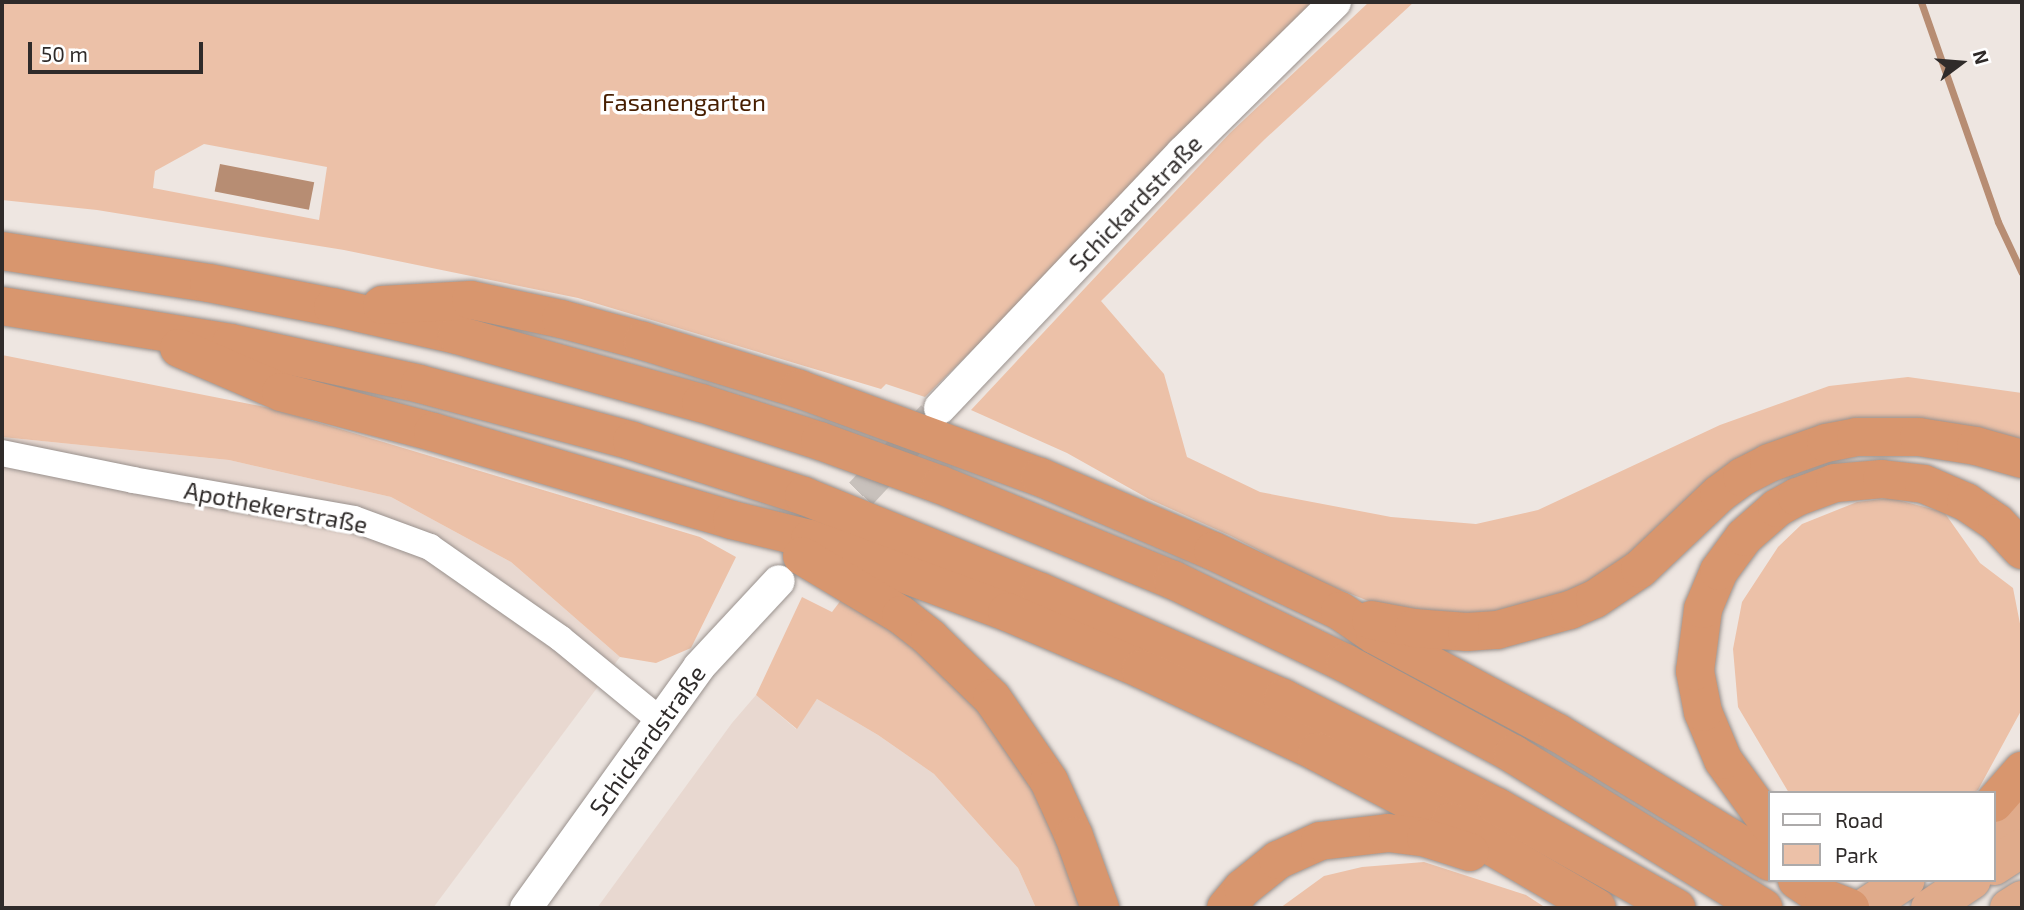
<!DOCTYPE html>
<meta charset="utf-8">
<style>
body{margin:0}
#map{position:relative;width:2024px;height:910px;overflow:hidden;background:#eee6e1;font-family:"Exo 2",sans-serif}
div>[style]{position:absolute}
[style*='--x']{left:calc(var(--x)*1px);top:calc(var(--y)*1px);width:calc(var(--w)*1px);rotate:calc(var(--a)*1deg)}
.built>*{inset:0;background:#e8d8d0}
.green>*{inset:0;background:#ecc1a8}
.water>*{inset:0;background:#b78d73;transform-origin:0 0}
.stream>*{height:7px;margin:-3.5px;padding:0 3.5px;transform-origin:3.5px;border-radius:3.5px;background:#b78d73}
.tertiary-tunnel>*{height:32px;margin-top:-16px;transform-origin:0;background:repeating-linear-gradient(90deg,#c8c1bc 0 32px,transparent 0 48px)}
.roads{filter:drop-shadow(0 0 2px #99918d) drop-shadow(0 0 2px #99918d)}
.minor>*{height:26px;margin:-13px;padding:0 13px;transform-origin:13px;border-radius:13px;background:#fff}
.tertiary>*{height:32px;margin:-16px;padding:0 16px;transform-origin:16px;border-radius:16px;background:#fff}
.trunk>*{height:38px;margin:-19px;padding:0 19px;transform-origin:19px;border-radius:19px;background:#e0ab8b}
.motorway>*{height:38px;margin:-19px;padding:0 19px;transform-origin:19px;border-radius:19px;background:#d8966e}
span{translate:-50% -50%;white-space:nowrap;text-align:center;line-height:1.15;-webkit-text-stroke:7px #fff;paint-order:stroke}
.park-label{font-size:24px;color:#471e00}
.street-label{font-size:24px;color:#2f2b2a}
.frame{position:absolute;inset:0;border:4px solid #2f2b2a;pointer-events:none}
.legend{position:absolute;left:1768px;top:791px;width:228px;height:91px;box-sizing:border-box;background:#fff;border:2px solid #acaaaa;margin:0;padding:9px 12px;list-style:none;font-size:21px;color:#2f2b2a}
.legend li{display:flex;align-items:center;gap:14px;height:35px}
.legend b{width:35px;border:2px solid #acaaaa}
.north{position:absolute;left:1926px;top:28px;width:70px;height:70px;-webkit-text-stroke:5px #fff;paint-order:stroke;rotate:74deg;font-size:19px;font-weight:700;line-height:28px;text-align:center;color:#2f2b2a}
.north::after{content:'';display:block;margin:auto;width:24px;height:32px;background:#2f2b2a;clip-path:polygon(50% 0,100% 100%,50% 72%,0 100%)}
.scale{position:absolute;left:28px;top:42px;width:175px;height:32px;box-sizing:border-box;border:4px solid #2f2b2a;border-top:0;padding-left:9px;font-size:21px;line-height:24px;white-space:nowrap;color:#2f2b2a;-webkit-text-stroke:5px #fff;paint-order:stroke}
</style>
<div id="map">
<div class="built">
<div style="clip-path:polygon(2px 437px,229px 460px,391px 497px,511px 562px,620px 657px,433px 908px,2px 908px)"></div>
<div style="clip-path:polygon(756px 695px,796px 729px,817px 699px,878px 735px,934px 774px,1018px 868px,1036px 908px,597px 908px,732px 723px)"></div>
</div>
<div class="green">
<div style="clip-path:polygon(evenodd,2px 2px,1324px 2px,925px 397px,886px 384px,881px 389px,578px 298px,344px 250px,97px 210px,2px 200px,2px 2px,204px 144px,327px 167px,319px 220px,153px 188px,155px 171px,204px 144px)"></div>
<div style="clip-path:polygon(1369px 2px,1414px 2px,1265px 139px,1101px 301px,1164px 374px,1187px 457px,1260px 492px,1391px 517px,1476px 524px,1538px 510px,1720px 425px,1829px 386px,1908px 377px,2022px 393px,2022px 439px,1934px 421px,1877px 418px,1609px 577px,1478px 620px,1376px 604px,1318px 581px,1231px 536px,1149px 499px,1067px 453px,971px 410px,1230px 133px)"></div>
<div style="clip-path:polygon(2px 355px,270px 408px,700px 537px,736px 557px,691px 648px,656px 663px,620px 657px,511px 562px,391px 497px,229px 460px,2px 437px)"></div>
<div style="clip-path:polygon(1890px 498px,1944px 512px,1980px 563px,2013px 588px,2022px 634px,2022px 709px,1978px 790px,1973px 793px,1789px 793px,1738px 707px,1733px 649px,1742px 602px,1778px 547px,1802px 524px,1857px 502px)"></div>
<div style="clip-path:polygon(847px 592px,999px 722px,1090px 908px,1036px 908px,1018px 868px,934px 774px,878px 735px,817px 699px,797px 729px,756px 695px,802px 597px,832px 612px)"></div>
<div style="clip-path:polygon(1424px 862px,1526px 895px,1546px 908px,1280px 908px,1324px 876px,1362px 867px)"></div>
</div>
<div class="water">
<div style="left:220px;top:164px;width:96px;height:28px;rotate:11deg"></div>
</div>
<div class="stream">
<div style="--x:1921;--y:2;--w:233;--a:70.7"></div>
<div style="--x:1998;--y:222;--w:56;--a:64.8"></div>
</div>
<div class="tertiary-tunnel">
<div style="--x:828;--y:529;--w:154;--a:-47.1"></div>
</div>
<div class="roads">
<div class="minor">
<div style="--x:2;--y:453;--w:134;--a:11.6"></div>
<div style="--x:133;--y:480;--w:224;--a:10"></div>
<div style="--x:354;--y:519;--w:81;--a:20.2"></div>
<div style="--x:430;--y:547;--w:159;--a:35"></div>
<div style="--x:560;--y:638;--w:129;--a:39.4"></div>
</div>
<div class="tertiary">
<div style="--x:940;--y:408;--w:352;--a:-46.5"></div>
<div style="--x:1182;--y:153;--w:215;--a:-44.6"></div>
<div style="--x:526;--y:908;--w:297;--a:-54.3"></div>
<div style="--x:699;--y:667;--w:117;--a:-47.1"></div>
</div>
<div class="trunk">
<div style="--x:1994;--y:824;--w:33;--a:-31"></div>
<div style="--x:1994;--y:866;--w:33;--a:-33"></div>
<div style="--x:1864;--y:908;--w:50;--a:-33.7"></div>
<div style="--x:1930;--y:908;--w:50;--a:-33.7"></div>
<div style="--x:2009;--y:908;--w:15;--a:-32"></div>
</div>
<div class="motorway">
<div style="--x:2;--y:251;--w:209;--a:8.8"></div>
<div style="--x:209;--y:283;--w:126;--a:11"></div>
<div style="--x:333;--y:307;--w:127;--a:12.7"></div>
<div style="--x:457;--y:335;--w:253;--a:15.6"></div>
<div style="--x:701;--y:403;--w:125;--a:17.7"></div>
<div style="--x:820;--y:441;--w:129;--a:20"></div>
<div style="--x:941;--y:485;--w:251;--a:22.3"></div>
<div style="--x:1173;--y:580;--w:191;--a:25.8"></div>
<div style="--x:1345;--y:663;--w:191;--a:28.4"></div>
<div style="--x:1513;--y:754;--w:294;--a:31.6"></div>
<div style="--x:382;--y:305;--w:89;--a:-3.2"></div>
<div style="--x:471;--y:300;--w:92;--a:11.9"></div>
<div style="--x:561;--y:319;--w:85;--a:15"></div>
<div style="--x:643;--y:341;--w:163;--a:17.1"></div>
<div style="--x:799;--y:389;--w:257;--a:20.1"></div>
<div style="--x:1040;--y:477;--w:188;--a:23.2"></div>
<div style="--x:1213;--y:551;--w:140;--a:25.3"></div>
<div style="--x:1340;--y:611;--w:42;--a:34.4"></div>
<div style="--x:1375;--y:635;--w:208;--a:28.2"></div>
<div style="--x:1558;--y:733;--w:248;--a:31.3"></div>
<div style="--x:2;--y:306;--w:232;--a:9.2"></div>
<div style="--x:231;--y:343;--w:193;--a:12.2"></div>
<div style="--x:420;--y:384;--w:220;--a:15"></div>
<div style="--x:632;--y:441;--w:181;--a:17.7"></div>
<div style="--x:804;--y:496;--w:256;--a:22.1"></div>
<div style="--x:1041;--y:592;--w:264;--a:23.7"></div>
<div style="--x:1283;--y:698;--w:240;--a:27"></div>
<div style="--x:1497;--y:807;--w:206;--a:29.4"></div>
<div style="--x:179;--y:348;--w:111;--a:23.3"></div>
<div style="--x:281;--y:392;--w:157;--a:14.7"></div>
<div style="--x:433;--y:432;--w:312;--a:16.4"></div>
<div style="--x:732;--y:520;--w:80;--a:13.7"></div>
<div style="--x:810;--y:539;--w:210;--a:20.3"></div>
<div style="--x:1007;--y:612;--w:146;--a:23"></div>
<div style="--x:1141;--y:669;--w:195;--a:25.2"></div>
<div style="--x:1317;--y:752;--w:150;--a:27.8"></div>
<div style="--x:1450;--y:822;--w:170;--a:30.3"></div>
<div style="--x:802;--y:556;--w:115;--a:30.8"></div>
<div style="--x:901;--y:615;--w:37;--a:38"></div>
<div style="--x:930;--y:638;--w:86;--a:44.1"></div>
<div style="--x:992;--y:698;--w:101;--a:55.5"></div>
<div style="--x:1049;--y:781;--w:60;--a:65.6"></div>
<div style="--x:1074;--y:836;--w:77;--a:70.1"></div>
<div style="--x:1371;--y:620;--w:44;--a:10.5"></div>
<div style="--x:1414;--y:628;--w:53;--a:4.3"></div>
<div style="--x:1467;--y:632;--w:30;--a:-4"></div>
<div style="--x:1497;--y:630;--w:76;--a:-15.3"></div>
<div style="--x:1570;--y:610;--w:27;--a:-24"></div>
<div style="--x:1595;--y:599;--w:54;--a:-33.7"></div>
<div style="--x:1640;--y:569;--w:109;--a:-43.5"></div>
<div style="--x:1719;--y:494;--w:29;--a:-36"></div>
<div style="--x:1742;--y:477;--w:30;--a:-27"></div>
<div style="--x:1769;--y:463;--w:60;--a:-19.3"></div>
<div style="--x:1826;--y:443;--w:31;--a:-11"></div>
<div style="--x:1856;--y:437;--w:63;--a:0"></div>
<div style="--x:1919;--y:437;--w:58;--a:9"></div>
<div style="--x:1976;--y:446;--w:48;--a:15.8"></div>
<div style="--x:1994;--y:803;--w:43;--a:-48.8"></div>
<div style="--x:1770;--y:825;--w:80;--a:-125.9"></div>
<div style="--x:1723;--y:760;--w:52;--a:-112.6"></div>
<div style="--x:1703;--y:712;--w:42;--a:-101"></div>
<div style="--x:1695;--y:671;--w:63;--a:-82.6"></div>
<div style="--x:1703;--y:609;--w:41;--a:-67.2"></div>
<div style="--x:1719;--y:571;--w:42;--a:-53.7"></div>
<div style="--x:1744;--y:537;--w:44;--a:-41.3"></div>
<div style="--x:1777;--y:508;--w:23;--a:-29"></div>
<div style="--x:1797;--y:497;--w:40;--a:-20.2"></div>
<div style="--x:1835;--y:483;--w:47;--a:-4.9"></div>
<div style="--x:1882;--y:479;--w:42;--a:6.8"></div>
<div style="--x:1924;--y:484;--w:46;--a:23.2"></div>
<div style="--x:1966;--y:502;--w:37;--a:34"></div>
<div style="--x:1997;--y:523;--w:37;--a:47"></div>
<div style="--x:1797;--y:880;--w:32;--a:34"></div>
<div style="--x:1824;--y:898;--w:28;--a:21"></div>
<div style="--x:1226;--y:908;--w:26;--a:-50"></div>
<div style="--x:1243;--y:888;--w:45;--a:-38.7"></div>
<div style="--x:1278;--y:860;--w:46;--a:-24.3"></div>
<div style="--x:1320;--y:841;--w:68;--a:-6.7"></div>
<div style="--x:1388;--y:833;--w:38;--a:7"></div>
<div style="--x:1426;--y:838;--w:46;--a:17.7"></div>
</div>
</div>
<div class="park-label">
<span style="left:684px;top:102px">Fasanengarten</span>
</div>
<div class="street-label">
<span style="left:1135px;top:203px;rotate:-46deg">Schickardstraße</span>
<span style="left:276px;top:507px;rotate:11deg">Apothekerstraße</span>
<span style="left:647px;top:740px;rotate:-54deg">Schickardstraße</span>
</div>
<div class="frame"></div>
<ul class="legend">
<li><b style="height:9px;background:#fff"></b>Road</li>
<li><b style="height:19px;background:#ecc1a8"></b>Park</li>
</ul>
<div class="north">N</div>
<div class="scale">50 m</div>
</div>
